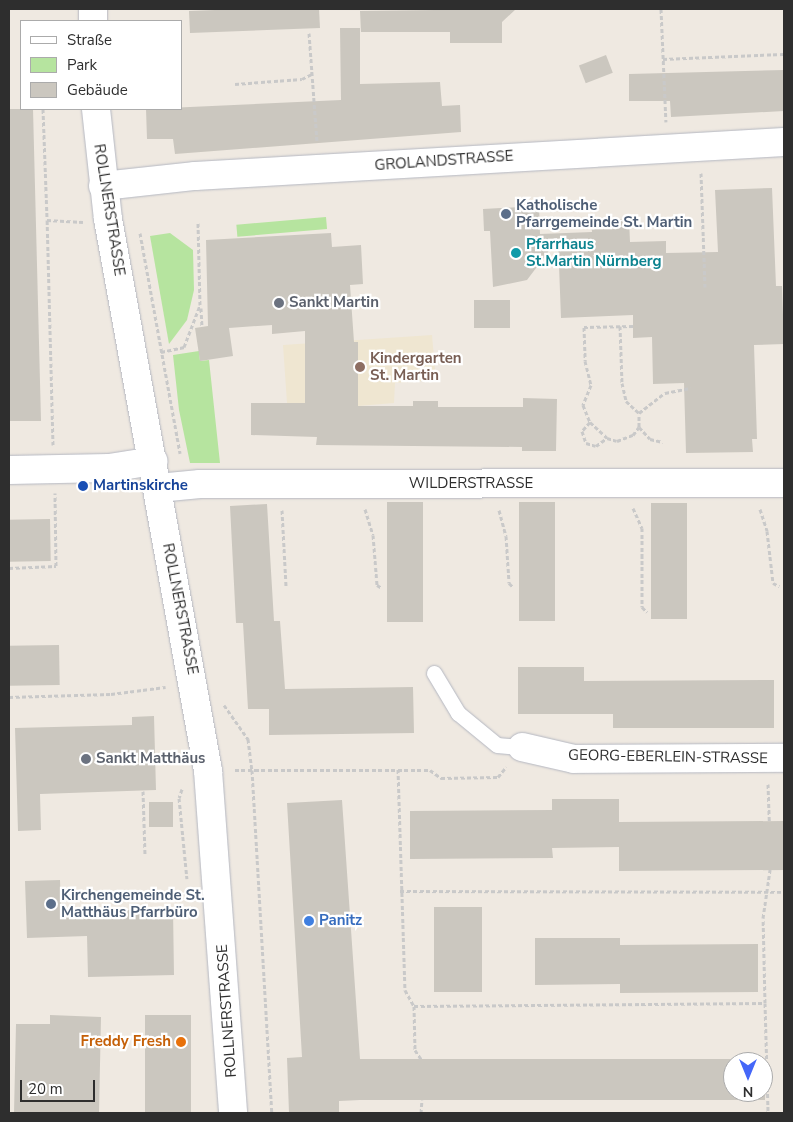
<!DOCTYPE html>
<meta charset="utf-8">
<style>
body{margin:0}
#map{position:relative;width:793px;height:1122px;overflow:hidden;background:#efe9e1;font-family:"Nunito Sans",sans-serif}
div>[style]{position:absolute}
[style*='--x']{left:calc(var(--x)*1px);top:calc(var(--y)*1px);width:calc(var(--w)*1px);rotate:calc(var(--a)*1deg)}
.education>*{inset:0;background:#efe6d1}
.green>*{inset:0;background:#b6e49f;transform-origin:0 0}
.building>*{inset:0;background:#cbc7bf;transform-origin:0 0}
.path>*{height:3px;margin-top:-1.5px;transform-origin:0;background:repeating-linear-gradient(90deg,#c9c9c9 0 4px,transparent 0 6.5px)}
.roads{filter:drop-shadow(0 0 1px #b4b7c1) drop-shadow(0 0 1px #b4b7c1)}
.lane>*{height:15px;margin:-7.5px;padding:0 7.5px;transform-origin:7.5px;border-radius:7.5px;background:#fff}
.street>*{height:28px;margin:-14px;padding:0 14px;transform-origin:14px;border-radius:14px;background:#fff}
.secondary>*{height:28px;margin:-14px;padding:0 14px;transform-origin:14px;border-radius:14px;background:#fff}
.dots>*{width:14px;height:14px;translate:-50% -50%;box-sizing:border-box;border:2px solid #fff;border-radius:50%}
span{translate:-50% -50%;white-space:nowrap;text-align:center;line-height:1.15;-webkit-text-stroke:4.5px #fff;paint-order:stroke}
.street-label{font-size:15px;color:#2e2e2e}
.service-label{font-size:15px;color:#4e5e75;font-weight:700}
.left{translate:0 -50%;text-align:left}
.culture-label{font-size:15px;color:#0d838f;font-weight:700}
.worship-label{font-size:15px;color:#5b616d;font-weight:700}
.education-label{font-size:15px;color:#785e54;font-weight:700}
.transit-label{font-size:15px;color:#164399;font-weight:700}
.shop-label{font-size:15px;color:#366cbe;font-weight:700}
.food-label{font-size:15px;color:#c56008;font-weight:700}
.right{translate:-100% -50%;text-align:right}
.frame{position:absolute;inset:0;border:10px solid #2e2e2e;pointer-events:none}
.legend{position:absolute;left:20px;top:20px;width:162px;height:90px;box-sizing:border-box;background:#fff;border:1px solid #ababab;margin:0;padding:6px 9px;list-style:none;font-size:15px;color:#2e2e2e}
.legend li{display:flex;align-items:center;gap:10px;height:25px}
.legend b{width:25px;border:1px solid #ababab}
.north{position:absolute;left:723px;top:1052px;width:50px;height:50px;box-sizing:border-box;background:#fff;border:1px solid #ababab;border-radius:50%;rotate:180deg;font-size:14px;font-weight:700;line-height:20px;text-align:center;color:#2e2e2e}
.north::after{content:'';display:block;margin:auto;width:18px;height:22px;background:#4567f8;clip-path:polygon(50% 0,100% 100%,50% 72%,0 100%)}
.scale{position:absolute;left:20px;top:1080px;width:75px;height:22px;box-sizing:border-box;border:2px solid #2e2e2e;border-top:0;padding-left:6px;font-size:15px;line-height:18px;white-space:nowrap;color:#2e2e2e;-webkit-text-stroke:4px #fff;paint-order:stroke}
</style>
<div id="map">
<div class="education">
<div style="clip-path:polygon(432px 335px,436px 380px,395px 383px,394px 403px,358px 406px,287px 403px,283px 345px)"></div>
</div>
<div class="green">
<div style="left:326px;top:217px;width:12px;height:90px;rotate:85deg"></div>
<div style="clip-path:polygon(170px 233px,193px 250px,194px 290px,187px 320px,169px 344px,150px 236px)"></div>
<div style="clip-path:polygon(199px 351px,200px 361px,209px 360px,220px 463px,190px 463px,179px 410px,173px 355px)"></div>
</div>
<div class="building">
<div style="clip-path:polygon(240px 9px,319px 9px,320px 28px,190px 33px,189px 11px)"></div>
<div style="clip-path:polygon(516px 9px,502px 22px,502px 43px,450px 43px,450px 32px,361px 32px,360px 11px)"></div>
<div style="clip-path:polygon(340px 28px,360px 28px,360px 84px,440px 82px,442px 106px,460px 105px,461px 132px,175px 154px,173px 139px,147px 139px,146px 109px,341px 100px)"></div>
<div style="left:606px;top:55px;width:19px;height:29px;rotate:69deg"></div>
<div style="clip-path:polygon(784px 70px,784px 111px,671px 117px,670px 101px,629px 101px,629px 74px)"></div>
<div style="clip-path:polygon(9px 109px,33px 109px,41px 421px,9px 421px)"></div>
<div style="clip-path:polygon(772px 188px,776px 286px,782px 286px,784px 344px,754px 345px,757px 439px,752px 439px,753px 452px,686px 453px,684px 383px,653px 384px,652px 337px,633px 338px,633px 315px,561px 318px,558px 239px,527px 280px,493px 287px,490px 231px,484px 231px,483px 209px,539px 206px,540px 234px,592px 232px,591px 220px,629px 219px,630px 242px,666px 241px,666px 253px,718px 252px,715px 190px)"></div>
<div style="clip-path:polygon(331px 233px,332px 247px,361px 245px,363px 284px,350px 285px,354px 342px,358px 342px,358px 406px,413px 406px,413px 401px,438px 401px,438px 407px,523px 407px,523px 398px,557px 399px,556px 451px,522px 451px,522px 447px,316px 445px,317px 437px,251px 435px,251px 403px,305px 403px,305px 331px,272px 334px,272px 325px,229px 328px,233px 356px,200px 361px,195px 328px,208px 326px,206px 240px)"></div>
<div style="left:474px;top:300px;width:36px;height:28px"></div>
<div style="left:387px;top:502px;width:36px;height:120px"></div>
<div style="left:519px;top:502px;width:36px;height:119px"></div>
<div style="left:651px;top:503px;width:36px;height:116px"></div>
<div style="clip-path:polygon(267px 504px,274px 621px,280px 621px,285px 689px,413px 687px,414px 733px,269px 735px,269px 709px,248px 709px,243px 623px,236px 623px,230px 506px)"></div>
<div style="left:50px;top:519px;width:42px;height:41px;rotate:89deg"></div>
<div style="left:59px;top:645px;width:40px;height:50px;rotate:89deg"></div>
<div style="clip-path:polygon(518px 667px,584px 667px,584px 681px,774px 680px,774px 728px,613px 728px,613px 714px,518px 714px)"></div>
<div style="clip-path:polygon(154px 716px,156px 790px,40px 794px,41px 830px,18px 831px,15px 728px,132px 725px,132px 717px)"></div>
<div style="clip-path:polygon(552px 799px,619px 799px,619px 822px,784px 821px,784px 870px,619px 871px,619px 847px,552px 848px,553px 858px,410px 859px,410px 811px,552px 810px)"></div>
<div style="clip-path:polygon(evenodd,342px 800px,360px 1059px,766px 1059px,765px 1100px,360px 1100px,339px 1101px,339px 1113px,289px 1113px,287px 1058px,302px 1057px,287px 803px,342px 800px,733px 1062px,763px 1062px,763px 1092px,733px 1092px,733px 1062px)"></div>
<div style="left:149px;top:802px;width:24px;height:25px"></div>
<div style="clip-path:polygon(60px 880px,61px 912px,173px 909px,174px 975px,88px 977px,87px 936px,27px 938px,25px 881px)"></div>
<div style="left:434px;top:907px;width:48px;height:85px"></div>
<div style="clip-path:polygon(535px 938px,620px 938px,620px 945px,758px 944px,758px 992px,620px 993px,620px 984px,535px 985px)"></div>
<div style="clip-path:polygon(50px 1015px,101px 1017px,99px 1113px,14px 1113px,16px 1024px,50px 1024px)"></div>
<div style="left:145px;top:1015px;width:46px;height:98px"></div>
</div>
<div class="path">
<div style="--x:661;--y:9;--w:113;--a:87.5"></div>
<div style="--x:309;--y:33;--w:109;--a:85.8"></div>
<div style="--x:663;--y:59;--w:121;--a:-2.4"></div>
<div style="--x:235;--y:84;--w:67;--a:-4.3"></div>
<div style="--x:302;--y:79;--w:11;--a:-27"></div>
<div style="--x:43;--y:109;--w:111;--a:87.9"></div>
<div style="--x:701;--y:173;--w:114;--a:88"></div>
<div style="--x:140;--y:233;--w:224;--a:79.7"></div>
<div style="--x:201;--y:308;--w:19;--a:87"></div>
<div style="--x:620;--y:326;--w:57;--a:88"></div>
<div style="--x:622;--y:383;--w:18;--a:77"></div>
<div style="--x:626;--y:401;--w:18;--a:43"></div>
<div style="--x:633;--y:326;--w:49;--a:178.8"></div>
<div style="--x:584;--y:327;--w:34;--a:88"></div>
<div style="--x:585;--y:361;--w:25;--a:76"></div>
<div style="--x:591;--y:385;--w:22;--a:112"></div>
<div style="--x:583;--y:405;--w:18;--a:68"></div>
<div style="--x:590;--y:422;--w:23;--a:43"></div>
<div style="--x:607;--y:438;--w:10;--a:17"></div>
<div style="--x:617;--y:441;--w:17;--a:-21"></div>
<div style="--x:633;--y:435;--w:10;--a:-53"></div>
<div style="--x:639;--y:427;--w:16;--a:47"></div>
<div style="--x:650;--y:439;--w:13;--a:13"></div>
<div style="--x:161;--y:352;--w:24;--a:-12"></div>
<div style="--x:184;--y:347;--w:45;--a:-69.1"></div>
<div style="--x:200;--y:305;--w:82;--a:-91.4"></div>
<div style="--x:590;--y:422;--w:12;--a:132"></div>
<div style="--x:582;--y:431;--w:13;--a:72"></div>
<div style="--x:586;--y:443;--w:10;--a:17"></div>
<div style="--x:596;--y:446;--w:14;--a:-36"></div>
<div style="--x:639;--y:427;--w:14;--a:-90"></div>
<div style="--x:639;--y:413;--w:33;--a:-38"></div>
<div style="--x:665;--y:393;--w:26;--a:-11"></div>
<div style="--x:53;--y:445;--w:225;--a:-91.5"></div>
<div style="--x:47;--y:220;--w:36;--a:3"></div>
<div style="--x:633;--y:508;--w:22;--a:66"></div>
<div style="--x:642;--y:528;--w:79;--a:90"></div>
<div style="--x:642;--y:607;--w:7;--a:45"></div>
<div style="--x:365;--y:509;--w:27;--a:73"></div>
<div style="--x:373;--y:535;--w:50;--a:85.4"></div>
<div style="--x:377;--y:585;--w:6;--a:31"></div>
<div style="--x:760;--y:509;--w:23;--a:72"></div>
<div style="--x:767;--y:531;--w:52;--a:83.4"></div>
<div style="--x:773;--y:583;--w:7;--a:27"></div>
<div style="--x:282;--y:510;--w:77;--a:87"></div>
<div style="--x:499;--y:510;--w:27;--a:75"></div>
<div style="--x:506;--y:536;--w:47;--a:86.3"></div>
<div style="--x:509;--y:583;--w:6;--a:45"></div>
<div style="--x:9;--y:568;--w:47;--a:-2.4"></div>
<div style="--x:56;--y:566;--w:73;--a:-90.8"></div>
<div style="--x:9;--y:697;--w:102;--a:-1.7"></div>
<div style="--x:111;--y:694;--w:55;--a:-7.3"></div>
<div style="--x:224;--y:705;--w:42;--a:54.8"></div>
<div style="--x:248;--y:739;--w:31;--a:83"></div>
<div style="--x:252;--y:770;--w:344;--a:86.7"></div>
<div style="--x:398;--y:769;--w:221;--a:88.2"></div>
<div style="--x:405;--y:990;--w:18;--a:61"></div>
<div style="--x:414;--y:1006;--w:351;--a:-0.5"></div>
<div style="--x:765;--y:1003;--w:85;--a:-91.3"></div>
<div style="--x:763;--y:918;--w:49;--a:-81.7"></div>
<div style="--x:235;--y:770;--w:195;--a:0"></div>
<div style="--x:430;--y:770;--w:14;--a:36"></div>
<div style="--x:441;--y:778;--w:57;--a:-1"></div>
<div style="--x:498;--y:777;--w:13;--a:-51"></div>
<div style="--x:768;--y:784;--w:37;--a:88"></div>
<div style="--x:182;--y:789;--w:9;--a:108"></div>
<div style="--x:179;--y:798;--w:81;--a:84.4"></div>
<div style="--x:143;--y:791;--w:63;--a:88.2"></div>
<div style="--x:400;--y:891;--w:384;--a:0.1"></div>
<div style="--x:765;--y:1003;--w:110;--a:88.4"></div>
<div style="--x:414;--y:1006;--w:44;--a:88.7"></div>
<div style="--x:415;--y:1050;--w:11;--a:56"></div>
<div style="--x:421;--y:1113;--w:13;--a:-86"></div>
</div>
<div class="roads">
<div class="lane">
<div style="--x:434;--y:673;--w:47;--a:59"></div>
<div style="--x:458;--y:713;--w:50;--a:39.4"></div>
<div style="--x:497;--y:745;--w:25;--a:5"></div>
</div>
<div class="street">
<div style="--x:103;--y:186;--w:93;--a:-6.2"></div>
<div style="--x:195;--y:176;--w:590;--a:-3.3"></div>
<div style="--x:9;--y:470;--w:100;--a:-1.1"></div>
<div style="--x:109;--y:468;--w:45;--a:-9"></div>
<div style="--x:158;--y:488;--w:42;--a:-5.4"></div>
<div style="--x:200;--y:484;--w:584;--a:-0.1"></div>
<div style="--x:522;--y:747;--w:53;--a:13"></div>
<div style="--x:574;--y:759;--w:210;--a:-0.3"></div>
</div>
<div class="secondary">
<div style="--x:93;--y:9;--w:12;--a:90"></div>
<div style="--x:96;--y:109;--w:111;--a:83.8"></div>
<div style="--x:108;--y:219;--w:561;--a:79.73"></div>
<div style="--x:208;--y:771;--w:343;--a:85.8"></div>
</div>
</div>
<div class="dots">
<div style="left:506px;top:214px;background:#5c6f8a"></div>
<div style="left:516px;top:253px;background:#0f9aa8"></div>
<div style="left:279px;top:303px;background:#6b7280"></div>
<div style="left:360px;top:367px;background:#8d6e63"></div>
<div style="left:83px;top:486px;background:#1a4fb4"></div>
<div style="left:86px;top:759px;background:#6b7280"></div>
<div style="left:51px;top:904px;background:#5c6f8a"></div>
<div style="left:309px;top:921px;background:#3f7fe0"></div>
<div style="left:181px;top:1042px;background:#e8710a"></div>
</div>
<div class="street-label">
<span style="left:444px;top:161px;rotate:-4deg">GROLANDSTRASSE</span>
<span style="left:109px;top:210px;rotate:81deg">ROLLNERSTRASSE</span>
<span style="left:471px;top:484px">WILDERSTRASSE</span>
<span style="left:180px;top:609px;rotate:79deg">ROLLNERSTRASSE</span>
<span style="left:668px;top:757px;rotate:1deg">GEORG-EBERLEIN-STRASSE</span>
<span style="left:227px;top:1011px;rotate:-94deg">ROLLNERSTRASSE</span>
</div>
<div class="service-label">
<span class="left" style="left:516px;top:214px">Katholische<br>Pfarrgemeinde St. Martin</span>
<span class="left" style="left:61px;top:904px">Kirchengemeinde St.<br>Matthäus Pfarrbüro</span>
</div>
<div class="culture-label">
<span class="left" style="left:526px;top:253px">Pfarrhaus<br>St.Martin Nürnberg</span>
</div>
<div class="worship-label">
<span class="left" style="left:289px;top:303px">Sankt Martin</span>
<span class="left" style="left:96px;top:759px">Sankt Matthäus</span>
</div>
<div class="education-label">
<span class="left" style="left:370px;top:367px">Kindergarten<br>St. Martin</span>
</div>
<div class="transit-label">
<span class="left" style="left:93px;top:486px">Martinskirche</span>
</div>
<div class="shop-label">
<span class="left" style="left:319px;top:921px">Panitz</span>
</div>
<div class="food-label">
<span class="right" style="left:171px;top:1042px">Freddy Fresh</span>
</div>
<div class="frame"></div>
<ul class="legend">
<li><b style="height:6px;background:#fff"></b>Straße</li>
<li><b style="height:14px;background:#b6e49f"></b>Park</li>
<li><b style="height:14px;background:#cbc7bf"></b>Gebäude</li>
</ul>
<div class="north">N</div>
<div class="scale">20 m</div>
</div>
